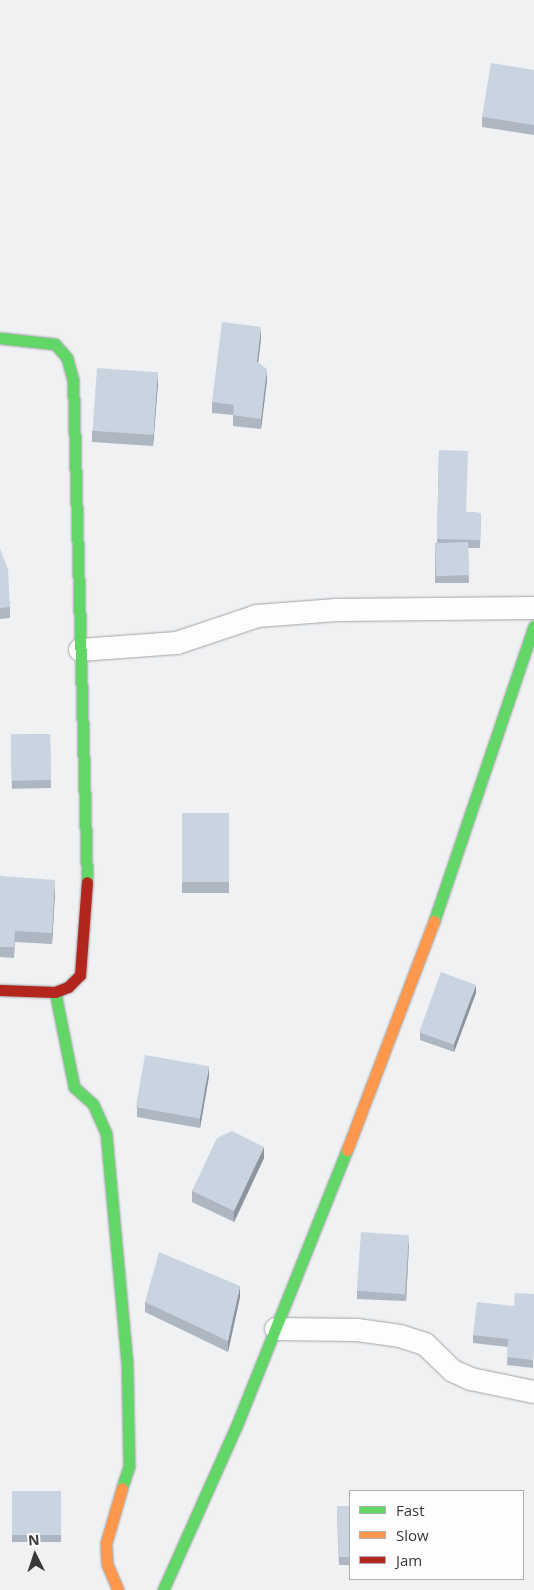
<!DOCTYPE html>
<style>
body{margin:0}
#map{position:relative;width:534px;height:1590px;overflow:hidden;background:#eff1f3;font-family:"Open Sans",sans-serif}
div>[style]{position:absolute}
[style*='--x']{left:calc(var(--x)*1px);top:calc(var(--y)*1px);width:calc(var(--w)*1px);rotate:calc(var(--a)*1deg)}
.roads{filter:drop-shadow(0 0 1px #a3a5a7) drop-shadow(0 0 1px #a3a5a7)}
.street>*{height:22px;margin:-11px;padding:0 11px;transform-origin:11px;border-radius:11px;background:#fdfdfd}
.fast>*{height:11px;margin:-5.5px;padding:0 5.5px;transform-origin:5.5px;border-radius:5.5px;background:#63d668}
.slow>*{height:11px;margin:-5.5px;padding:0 5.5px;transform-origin:5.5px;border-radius:5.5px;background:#ff974d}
.jam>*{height:11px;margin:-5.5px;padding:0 5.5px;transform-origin:5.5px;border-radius:5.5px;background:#b3261e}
.wall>*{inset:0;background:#aeb6c2;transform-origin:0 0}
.shaded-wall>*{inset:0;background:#8d949e}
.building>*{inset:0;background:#cad4e1;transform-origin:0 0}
span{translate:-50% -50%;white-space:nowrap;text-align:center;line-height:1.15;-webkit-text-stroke:4px #fdfdfe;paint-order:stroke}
.legend{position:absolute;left:349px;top:1490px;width:175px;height:90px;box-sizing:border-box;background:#fdfdfe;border:1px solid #aeaeb0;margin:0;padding:6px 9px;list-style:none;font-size:15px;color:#37383a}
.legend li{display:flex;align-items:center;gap:10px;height:25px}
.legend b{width:25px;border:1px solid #aeaeb0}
.north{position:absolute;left:10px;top:1530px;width:50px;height:50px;-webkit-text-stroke:4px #fdfdfe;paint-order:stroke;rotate:356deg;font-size:14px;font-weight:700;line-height:20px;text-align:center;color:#37383a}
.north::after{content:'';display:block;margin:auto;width:18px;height:22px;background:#37383a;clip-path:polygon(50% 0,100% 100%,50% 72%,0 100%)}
</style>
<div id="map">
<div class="roads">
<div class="street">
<div style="--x:80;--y:650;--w:97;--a:-4.1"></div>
<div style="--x:177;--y:643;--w:84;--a:-18.6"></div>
<div style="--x:257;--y:616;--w:80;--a:-4.3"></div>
<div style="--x:337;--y:610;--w:197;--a:-0.6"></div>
<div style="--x:276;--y:1329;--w:81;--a:0.7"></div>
<div style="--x:357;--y:1330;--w:43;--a:7.9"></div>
<div style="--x:400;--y:1336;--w:26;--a:18"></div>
<div style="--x:425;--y:1344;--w:39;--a:44"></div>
<div style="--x:453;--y:1371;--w:20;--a:24"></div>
<div style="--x:471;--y:1379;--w:64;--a:11.7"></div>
</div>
<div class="fast">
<div style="--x:0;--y:338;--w:55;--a:6.2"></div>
<div style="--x:55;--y:344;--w:18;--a:49"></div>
<div style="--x:67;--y:358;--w:23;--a:75"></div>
<div style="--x:73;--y:380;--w:502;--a:88.4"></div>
<div style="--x:434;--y:921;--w:311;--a:-71.3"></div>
<div style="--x:55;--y:992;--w:97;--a:78.7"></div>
<div style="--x:74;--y:1087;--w:25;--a:42"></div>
<div style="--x:93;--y:1104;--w:32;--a:66"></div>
<div style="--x:106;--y:1133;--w:232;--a:84.8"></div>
<div style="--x:127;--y:1364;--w:102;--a:88.9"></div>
<div style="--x:129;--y:1466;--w:23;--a:108"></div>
<div style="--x:163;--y:1590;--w:179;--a:-65.9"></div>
<div style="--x:236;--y:1427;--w:298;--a:-68.2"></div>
</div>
<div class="slow">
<div style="--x:347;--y:1150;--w:245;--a:-69.2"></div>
<div style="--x:118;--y:1590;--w:28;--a:-113"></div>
<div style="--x:107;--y:1564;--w:21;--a:-93"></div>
<div style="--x:106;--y:1543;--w:57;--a:-73.8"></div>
</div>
<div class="jam">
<div style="--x:0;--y:990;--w:55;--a:2.1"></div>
<div style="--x:55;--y:992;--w:14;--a:-21"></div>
<div style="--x:68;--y:987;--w:17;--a:-45"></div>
<div style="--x:80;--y:975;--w:93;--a:-85.7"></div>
</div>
</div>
<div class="wall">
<div style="clip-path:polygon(534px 70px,534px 135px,482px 127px,482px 117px)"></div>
<div style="clip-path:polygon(261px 338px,258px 363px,267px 380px,261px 429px,233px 426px,233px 415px,212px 413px,212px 402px)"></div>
<div style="clip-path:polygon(158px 383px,153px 446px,92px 442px,92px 431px)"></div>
<div style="clip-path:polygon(439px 450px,466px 512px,481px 513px,480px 548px,468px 548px,469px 583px,435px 583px,435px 543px,437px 543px)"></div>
<div style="clip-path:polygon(0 549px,10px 607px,10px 618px,0 619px)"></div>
<div style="left:50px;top:734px;width:54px;height:39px;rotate:89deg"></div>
<div style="left:182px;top:813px;width:47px;height:80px"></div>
<div style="clip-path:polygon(0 876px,55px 891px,52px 944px,15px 942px,14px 958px,0 957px)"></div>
<div style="clip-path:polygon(476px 993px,454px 1052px,420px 1040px,420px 1032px)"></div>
<div style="clip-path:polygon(209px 1076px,200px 1128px,137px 1117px,137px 1107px)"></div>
<div style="clip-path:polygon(264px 1158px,234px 1222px,192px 1202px,192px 1191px)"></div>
<div style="clip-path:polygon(409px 1243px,406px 1301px,357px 1299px,357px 1291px)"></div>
<div style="clip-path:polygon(534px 1294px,533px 1368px,507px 1365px,508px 1347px,473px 1343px,473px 1335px,514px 1306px)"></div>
<div style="clip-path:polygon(240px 1297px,228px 1352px,145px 1312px,145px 1302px)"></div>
<div style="left:61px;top:1491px;width:51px;height:49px;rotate:90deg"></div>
<div style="clip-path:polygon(350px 1506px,350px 1565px,339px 1565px,337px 1514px)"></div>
</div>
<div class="shaded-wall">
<div style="clip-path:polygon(261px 327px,261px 338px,257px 373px,257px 362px)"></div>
<div style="clip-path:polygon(267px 369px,267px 380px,261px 429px,261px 419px)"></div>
<div style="clip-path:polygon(158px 372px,158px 383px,153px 446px,153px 435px)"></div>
<div style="clip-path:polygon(55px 880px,55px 891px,52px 944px,52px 933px)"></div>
<div style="clip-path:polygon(476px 985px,476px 993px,454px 1052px,454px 1044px)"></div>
<div style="clip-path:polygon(209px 1066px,209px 1076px,200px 1128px,200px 1117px)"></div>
<div style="clip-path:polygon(264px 1147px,264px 1158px,234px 1222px,234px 1211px)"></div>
<div style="clip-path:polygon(409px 1235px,409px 1243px,406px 1301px,406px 1294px)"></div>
<div style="clip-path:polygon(240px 1286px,240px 1297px,228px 1352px,228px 1341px)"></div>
</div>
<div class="building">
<div style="clip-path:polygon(491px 63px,534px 70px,534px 125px,482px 117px)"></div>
<div style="clip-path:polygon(222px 322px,261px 327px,257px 362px,267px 369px,261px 419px,233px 415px,234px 405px,212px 402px)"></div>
<div style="left:97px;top:368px;width:61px;height:63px;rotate:4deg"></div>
<div style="clip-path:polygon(439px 450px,468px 451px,466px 512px,481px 513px,480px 540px,437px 539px)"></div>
<div style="left:468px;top:542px;width:33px;height:33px;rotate:88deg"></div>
<div style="clip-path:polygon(0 549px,8px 569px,10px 607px,0 608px)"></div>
<div style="left:50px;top:734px;width:46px;height:39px;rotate:89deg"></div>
<div style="left:182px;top:813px;width:47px;height:69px"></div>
<div style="clip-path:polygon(0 876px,55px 880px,52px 933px,15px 931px,14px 947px,0 947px)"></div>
<div style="left:441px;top:972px;width:37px;height:64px;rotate:20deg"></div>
<div style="left:145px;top:1055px;width:65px;height:53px;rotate:10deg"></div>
<div style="clip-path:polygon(232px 1131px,264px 1147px,234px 1211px,192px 1191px,217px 1138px)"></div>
<div style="left:361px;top:1232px;width:48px;height:59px;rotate:4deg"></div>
<div style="clip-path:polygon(159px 1252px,240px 1286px,228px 1341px,145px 1302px)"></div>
<div style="clip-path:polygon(515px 1293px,534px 1294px,534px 1352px,533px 1360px,507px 1357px,508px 1339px,473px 1335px,477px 1302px,514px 1306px)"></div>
<div style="left:61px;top:1491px;width:44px;height:49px;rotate:90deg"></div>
<div style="clip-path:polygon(337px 1506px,350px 1506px,350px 1557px,339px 1557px)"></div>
</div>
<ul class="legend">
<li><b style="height:6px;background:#63d668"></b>Fast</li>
<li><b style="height:6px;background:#ff974d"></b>Slow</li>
<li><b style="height:6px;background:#b3261e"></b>Jam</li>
</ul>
<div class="north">N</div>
</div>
